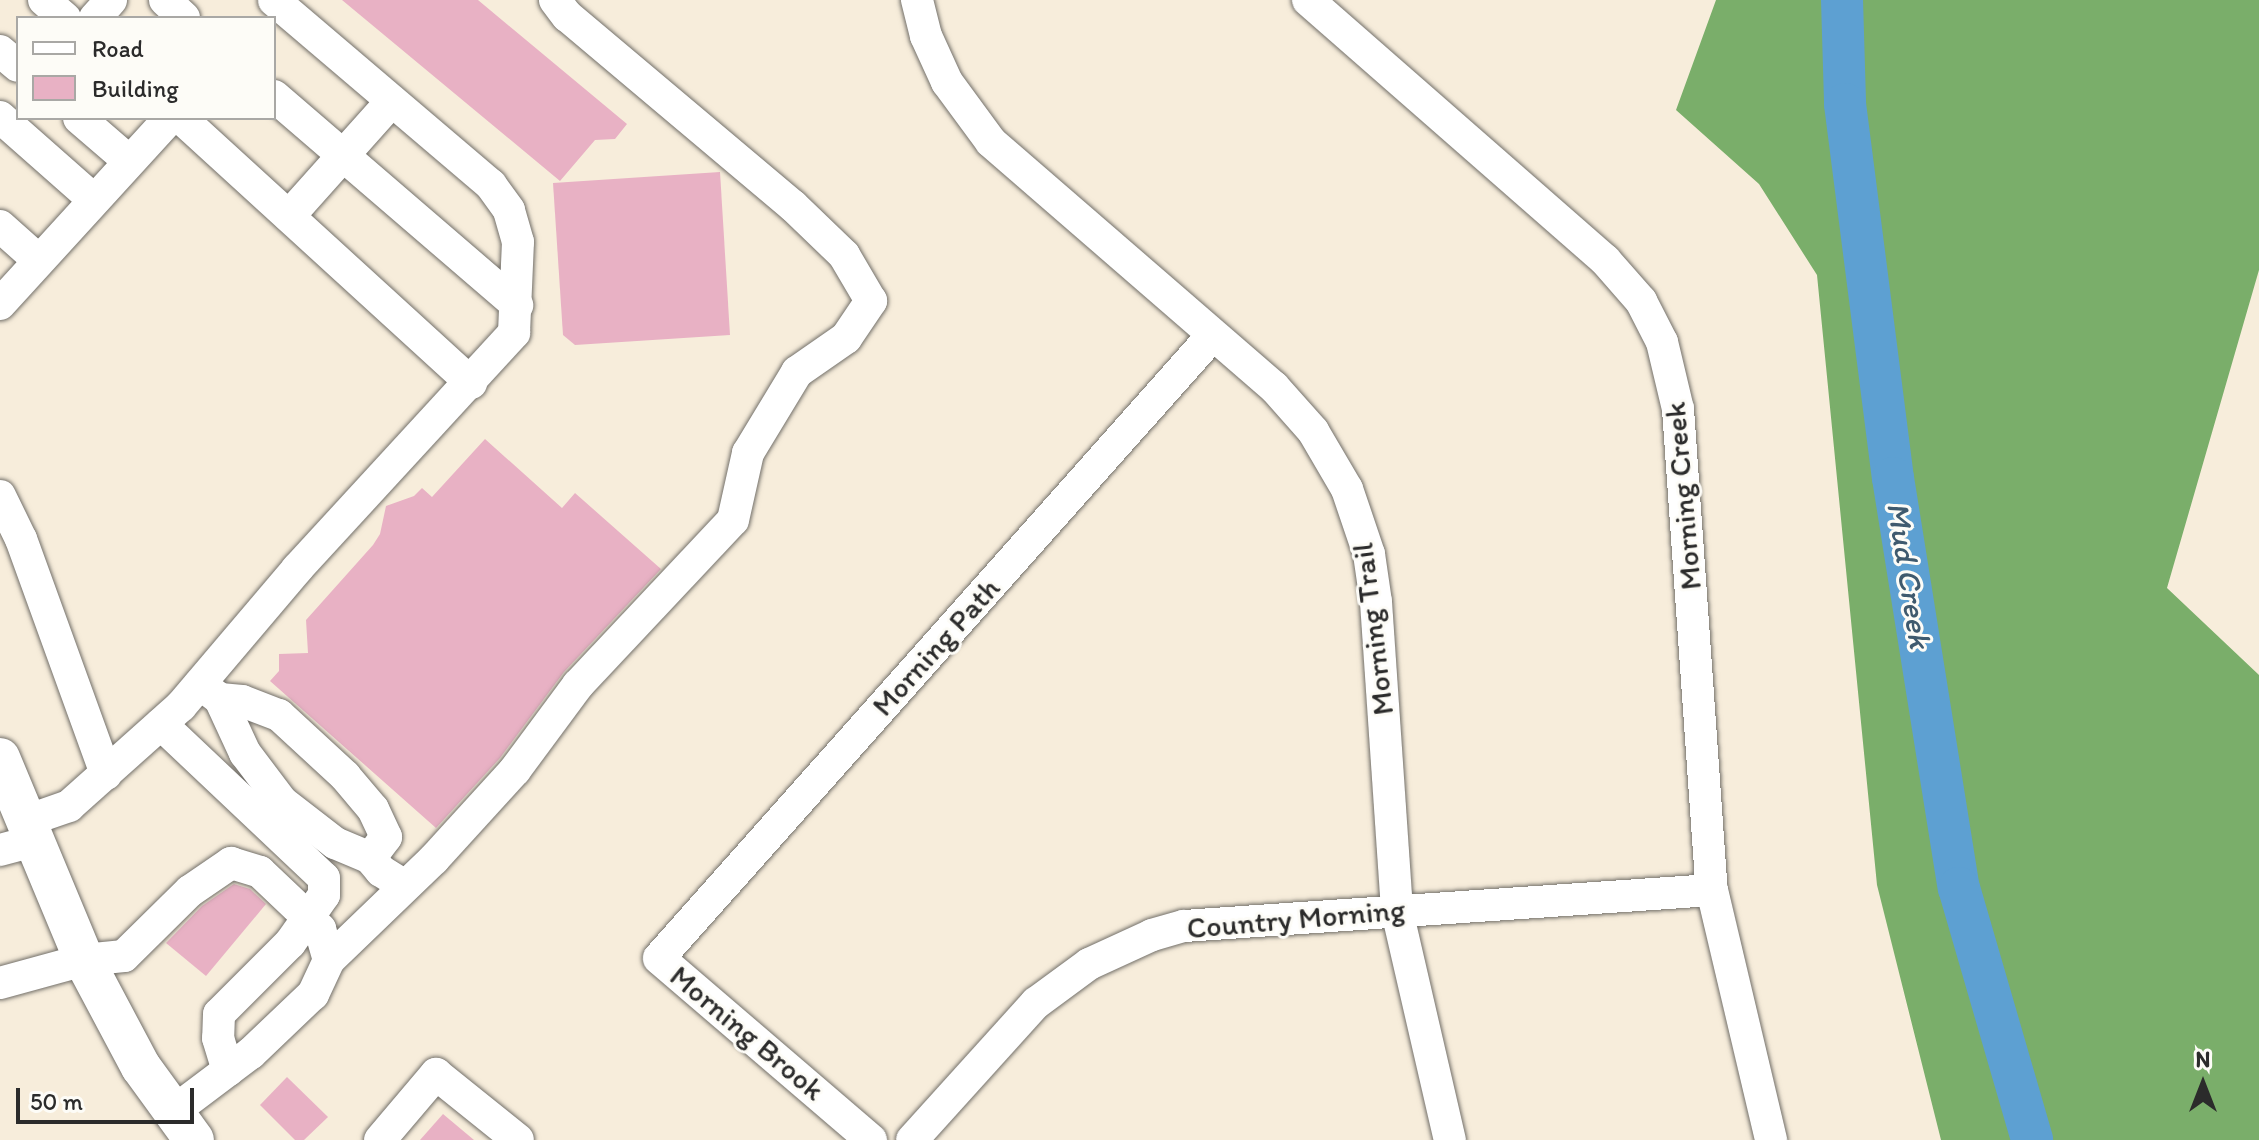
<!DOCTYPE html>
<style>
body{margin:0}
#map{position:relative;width:2259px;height:1140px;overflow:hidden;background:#f7eddb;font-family:Itim,sans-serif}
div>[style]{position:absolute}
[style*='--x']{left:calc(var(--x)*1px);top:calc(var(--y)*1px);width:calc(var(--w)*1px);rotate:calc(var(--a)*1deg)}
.forest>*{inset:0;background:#7aae6a}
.river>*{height:42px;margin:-21px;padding:0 21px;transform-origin:21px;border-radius:21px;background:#5da0d2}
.building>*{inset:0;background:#e8b1c4}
.roads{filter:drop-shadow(0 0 2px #726f69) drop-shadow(0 0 2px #726f69)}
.minor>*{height:32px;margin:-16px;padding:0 16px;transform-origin:16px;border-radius:16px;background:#fff}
.major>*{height:40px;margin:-20px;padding:0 20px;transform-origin:20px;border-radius:20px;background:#fff}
span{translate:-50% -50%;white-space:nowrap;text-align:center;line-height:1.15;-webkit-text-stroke:6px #fdfcf7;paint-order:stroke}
.street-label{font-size:30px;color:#2b2b2b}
.water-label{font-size:32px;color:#3f5a6e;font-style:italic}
.legend{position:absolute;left:16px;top:16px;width:260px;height:104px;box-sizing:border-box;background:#fdfcf7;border:2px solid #a9a8a5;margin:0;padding:10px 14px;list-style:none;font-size:24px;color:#2b2b2b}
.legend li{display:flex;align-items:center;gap:16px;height:40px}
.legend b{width:40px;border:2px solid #a9a8a5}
.north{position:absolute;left:2163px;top:1044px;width:80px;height:80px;-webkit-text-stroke:6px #fdfcf7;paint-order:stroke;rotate:0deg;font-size:22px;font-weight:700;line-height:32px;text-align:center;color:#2b2b2b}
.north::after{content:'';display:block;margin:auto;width:28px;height:36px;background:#2b2b2b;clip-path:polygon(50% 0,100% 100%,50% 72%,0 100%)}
.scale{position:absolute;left:16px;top:1088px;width:178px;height:36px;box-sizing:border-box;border:4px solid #2b2b2b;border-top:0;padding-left:10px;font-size:24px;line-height:28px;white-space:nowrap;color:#2b2b2b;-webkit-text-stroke:6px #fdfcf7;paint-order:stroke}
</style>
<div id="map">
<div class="forest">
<div style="clip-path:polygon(1716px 0,2259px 0,2259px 270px,2167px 588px,2259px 675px,2259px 1140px,1941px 1140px,1877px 885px,1817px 275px,1759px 184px,1676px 110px)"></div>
</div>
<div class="river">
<div style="--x:1842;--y:0;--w:104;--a:88.3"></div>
<div style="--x:1845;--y:104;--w:377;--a:82.7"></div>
<div style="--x:1893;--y:478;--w:415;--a:80.9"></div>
<div style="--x:1959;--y:888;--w:262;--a:73.8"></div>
</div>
<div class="building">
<div style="clip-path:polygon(342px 0,478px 0,627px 124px,615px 139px,595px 140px,560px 181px)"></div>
<div style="clip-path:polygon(720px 172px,730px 335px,575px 345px,563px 335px,553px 183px)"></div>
<div style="clip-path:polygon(485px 439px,562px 508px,575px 493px,661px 569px,564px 672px,500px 758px,436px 828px,270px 681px,279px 671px,279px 654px,308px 653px,306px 620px,373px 545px,380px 534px,386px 506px,414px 496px,422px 488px,432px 497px)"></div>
<div style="clip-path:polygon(234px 884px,250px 889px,266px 904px,206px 976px,166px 943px,202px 906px)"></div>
<div style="clip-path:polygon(287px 1077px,328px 1117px,304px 1140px,295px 1140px,260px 1105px)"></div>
<div style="clip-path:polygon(443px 1114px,474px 1140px,420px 1140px)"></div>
</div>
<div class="roads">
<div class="minor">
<div style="--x:44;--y:0;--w:28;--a:41"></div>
<div style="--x:165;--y:0;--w:26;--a:43"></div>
<div style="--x:917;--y:0;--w:37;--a:76"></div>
<div style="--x:926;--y:36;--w:51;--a:65.5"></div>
<div style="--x:947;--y:82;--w:74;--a:53.7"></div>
<div style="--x:991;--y:142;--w:374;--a:40.9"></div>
<div style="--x:1274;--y:387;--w:59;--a:48.4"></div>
<div style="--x:1313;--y:431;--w:67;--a:59.6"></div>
<div style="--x:1347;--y:489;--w:69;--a:71.3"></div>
<div style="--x:1369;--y:554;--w:49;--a:81.7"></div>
<div style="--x:1376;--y:602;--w:310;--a:86.1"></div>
<div style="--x:1397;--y:911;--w:235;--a:77"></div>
<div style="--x:1308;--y:0;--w:395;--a:41.2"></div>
<div style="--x:1605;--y:260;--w:55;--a:48.7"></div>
<div style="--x:1641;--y:301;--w:46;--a:62.9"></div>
<div style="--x:1662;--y:342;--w:69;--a:76.6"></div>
<div style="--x:1678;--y:409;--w:482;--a:86"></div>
<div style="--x:1712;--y:890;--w:257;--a:76.7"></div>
<div style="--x:95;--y:18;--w:24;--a:-48"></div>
<div style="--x:0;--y:51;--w:23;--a:40"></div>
<div style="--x:274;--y:96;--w:321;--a:40.7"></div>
<div style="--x:0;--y:117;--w:125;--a:41.4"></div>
<div style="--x:79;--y:118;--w:66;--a:40.7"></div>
<div style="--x:181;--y:118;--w:393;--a:42.4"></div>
<div style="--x:289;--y:216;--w:154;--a:-48.2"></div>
<div style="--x:0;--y:226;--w:50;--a:41.7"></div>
<div style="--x:0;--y:304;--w:252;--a:-47.6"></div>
<div style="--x:0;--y:496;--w:48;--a:64"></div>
<div style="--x:21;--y:539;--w:250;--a:70.1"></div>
<div style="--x:200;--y:684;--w:25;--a:37"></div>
<div style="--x:220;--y:699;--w:60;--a:65.2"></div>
<div style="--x:245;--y:753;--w:61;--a:52.9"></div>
<div style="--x:282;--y:802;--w:67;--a:37.7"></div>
<div style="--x:335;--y:843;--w:38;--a:23"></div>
<div style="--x:370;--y:858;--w:17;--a:50"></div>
<div style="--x:381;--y:871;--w:28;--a:32"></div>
<div style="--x:220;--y:699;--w:22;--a:5"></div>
<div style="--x:242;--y:701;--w:40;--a:21"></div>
<div style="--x:279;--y:715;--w:90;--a:42.7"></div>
<div style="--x:345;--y:776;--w:43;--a:49.7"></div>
<div style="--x:373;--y:809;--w:31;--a:65"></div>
<div style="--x:386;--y:837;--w:26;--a:127"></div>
<div style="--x:161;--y:724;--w:224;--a:43.4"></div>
<div style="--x:324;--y:878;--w:17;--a:90"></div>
<div style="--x:324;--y:895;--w:59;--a:125.3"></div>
<div style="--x:290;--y:943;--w:100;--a:135"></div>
<div style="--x:219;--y:1014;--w:24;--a:92"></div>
<div style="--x:218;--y:1038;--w:34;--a:73"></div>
<div style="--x:26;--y:821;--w:46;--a:-19.2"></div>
<div style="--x:69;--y:806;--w:150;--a:-41.8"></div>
<div style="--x:181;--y:706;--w:180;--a:-49.7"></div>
<div style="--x:297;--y:569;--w:321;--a:-47.4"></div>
<div style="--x:514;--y:333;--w:91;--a:-87.5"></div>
<div style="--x:518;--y:242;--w:33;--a:-106"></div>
<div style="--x:509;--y:210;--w:31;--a:-126"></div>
<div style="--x:491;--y:185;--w:285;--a:-139.6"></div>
<div style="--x:0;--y:850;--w:35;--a:-15"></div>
<div style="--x:329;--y:960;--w:146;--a:-43.9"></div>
<div style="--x:434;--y:859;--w:120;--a:-47.7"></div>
<div style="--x:515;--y:770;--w:106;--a:-53.5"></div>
<div style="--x:578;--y:685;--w:226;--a:-46.8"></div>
<div style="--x:733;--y:520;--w:69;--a:-77.4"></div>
<div style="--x:748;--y:453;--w:95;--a:-58.8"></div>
<div style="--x:797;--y:372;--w:60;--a:-34.8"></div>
<div style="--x:846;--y:338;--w:45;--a:-56"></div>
<div style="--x:871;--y:301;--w:53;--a:-120.4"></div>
<div style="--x:844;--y:255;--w:71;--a:-136.1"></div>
<div style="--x:793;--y:206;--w:295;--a:-139.9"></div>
<div style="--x:567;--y:16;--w:20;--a:-127"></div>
<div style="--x:0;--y:983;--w:87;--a:-15.3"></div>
<div style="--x:84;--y:960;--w:40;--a:-5.7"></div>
<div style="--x:124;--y:956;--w:93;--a:-44.6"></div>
<div style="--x:190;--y:891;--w:50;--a:-34.3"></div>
<div style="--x:231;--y:863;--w:30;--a:17"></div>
<div style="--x:260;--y:872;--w:83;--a:43.5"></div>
<div style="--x:320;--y:929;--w:32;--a:74"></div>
<div style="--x:329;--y:960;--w:38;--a:115"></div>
<div style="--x:313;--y:994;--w:86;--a:136.4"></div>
<div style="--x:251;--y:1053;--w:96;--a:143"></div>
<div style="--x:380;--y:1140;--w:87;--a:-49.7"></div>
<div style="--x:436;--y:1074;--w:105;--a:38.8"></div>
<div style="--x:871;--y:1140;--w:279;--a:-139.4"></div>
<div style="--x:659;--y:958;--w:832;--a:-48.36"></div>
<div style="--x:912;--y:1140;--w:185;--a:-47.9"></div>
<div style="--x:1036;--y:1003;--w:66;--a:-36.3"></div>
<div style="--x:1089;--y:964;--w:69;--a:-24.7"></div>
<div style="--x:1152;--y:935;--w:33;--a:-16"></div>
<div style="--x:1184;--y:926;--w:529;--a:-3.9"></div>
</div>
<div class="major">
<div style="--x:0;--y:758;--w:219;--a:67.4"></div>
<div style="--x:84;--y:960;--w:121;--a:62"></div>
<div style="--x:141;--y:1067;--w:90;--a:54"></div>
</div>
</div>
<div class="street-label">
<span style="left:1683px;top:496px;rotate:-95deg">Morning Creek</span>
<span style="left:1373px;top:629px;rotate:-97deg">Morning Trail</span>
<span style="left:936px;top:647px;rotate:-48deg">Morning Path</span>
<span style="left:1296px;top:919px;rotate:-5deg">Country Morning</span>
<span style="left:747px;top:1033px;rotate:40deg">Morning Brook</span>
</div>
<div class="water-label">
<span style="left:1909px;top:575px;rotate:81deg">Mud Creek</span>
</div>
<ul class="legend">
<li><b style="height:10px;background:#fff"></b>Road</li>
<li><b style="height:22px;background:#e8b1c4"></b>Building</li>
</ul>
<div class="north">N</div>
<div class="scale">50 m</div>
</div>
